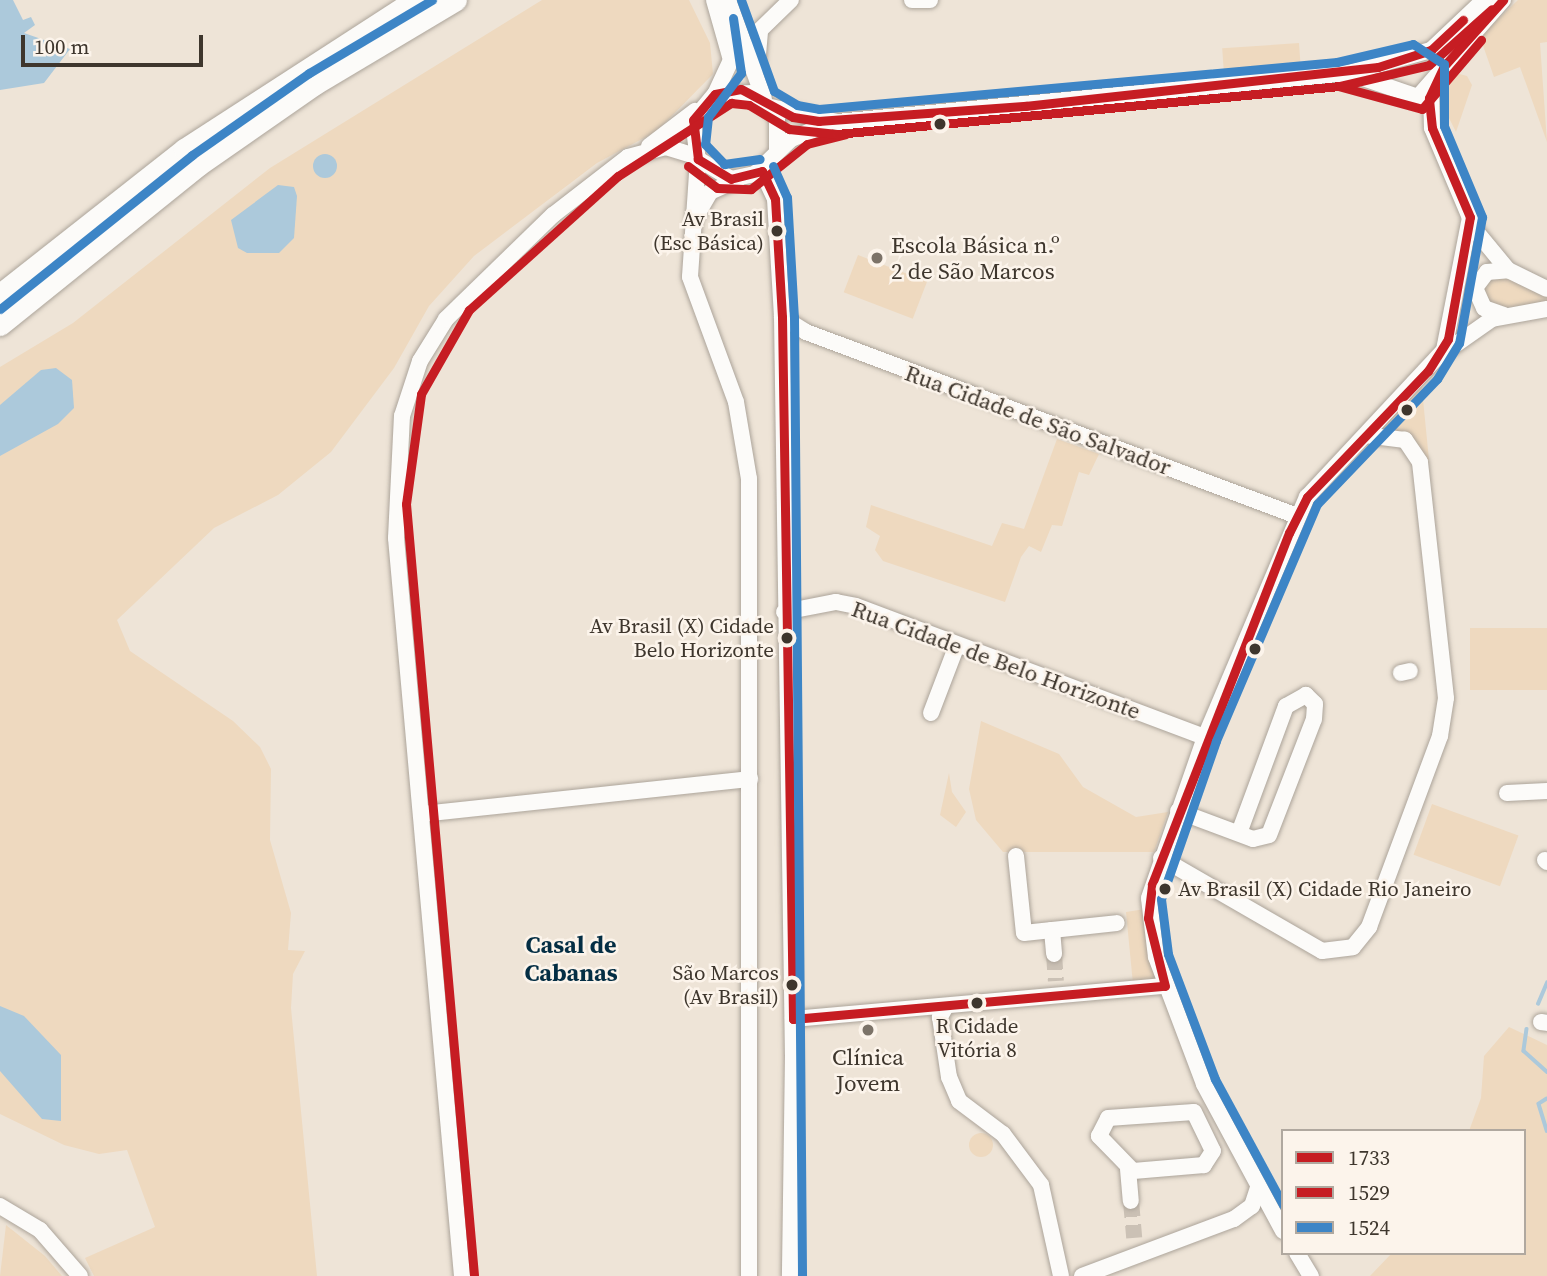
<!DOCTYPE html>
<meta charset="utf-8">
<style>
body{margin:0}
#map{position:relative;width:1547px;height:1276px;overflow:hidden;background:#eee4d7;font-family:"Source Serif 4",serif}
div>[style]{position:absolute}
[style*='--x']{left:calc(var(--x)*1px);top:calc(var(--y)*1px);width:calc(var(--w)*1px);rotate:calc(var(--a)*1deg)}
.green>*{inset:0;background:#eed9bf;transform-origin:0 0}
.round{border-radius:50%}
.water>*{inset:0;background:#acc9db}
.stream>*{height:3.5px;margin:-1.75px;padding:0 1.75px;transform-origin:1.75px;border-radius:1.75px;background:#acc9db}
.minor-tunnel>*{height:16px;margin-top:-8px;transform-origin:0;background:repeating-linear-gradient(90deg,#cbc1b5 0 16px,transparent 0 24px)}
.roads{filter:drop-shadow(0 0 2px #aca49a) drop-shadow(0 0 2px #aca49a)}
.minor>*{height:16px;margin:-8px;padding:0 8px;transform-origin:8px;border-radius:8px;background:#fcfbf9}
.major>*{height:21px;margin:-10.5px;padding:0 10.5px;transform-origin:10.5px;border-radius:10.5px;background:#fcfbf9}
.bus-1>*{height:9px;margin:-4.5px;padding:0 4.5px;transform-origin:4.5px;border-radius:4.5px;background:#c61d23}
.bus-2>*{height:9px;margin:-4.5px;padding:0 4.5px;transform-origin:4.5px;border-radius:4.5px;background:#c61d23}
.bus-3>*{height:9px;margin:-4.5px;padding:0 4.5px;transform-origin:4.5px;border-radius:4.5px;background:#3d85c6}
.dots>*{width:19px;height:19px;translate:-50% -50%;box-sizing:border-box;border:4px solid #fcf4eb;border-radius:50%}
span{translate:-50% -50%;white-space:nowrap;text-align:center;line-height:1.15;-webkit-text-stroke:5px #fcf4eb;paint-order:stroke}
.bus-label{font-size:21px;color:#3e362d}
.right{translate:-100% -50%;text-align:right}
.left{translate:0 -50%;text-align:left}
.poi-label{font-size:23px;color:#3e362d}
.street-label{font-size:23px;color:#3e362d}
.neighbourhood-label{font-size:24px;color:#042e44;font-weight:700}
.legend{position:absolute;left:1281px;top:1129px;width:245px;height:126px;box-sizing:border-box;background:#fcf4eb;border:2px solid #b0a89f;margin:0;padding:9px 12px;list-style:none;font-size:21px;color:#3e362d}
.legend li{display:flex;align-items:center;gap:14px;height:35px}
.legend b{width:35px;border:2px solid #b0a89f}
.scale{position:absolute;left:21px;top:35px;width:182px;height:32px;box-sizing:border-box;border:4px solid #3e362d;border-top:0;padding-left:9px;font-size:21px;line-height:24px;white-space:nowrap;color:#3e362d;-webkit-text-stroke:5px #fcf4eb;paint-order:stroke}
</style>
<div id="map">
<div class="green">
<div style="clip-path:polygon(542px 0,689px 0,710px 43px,713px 74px,657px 131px,597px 163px,474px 256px,429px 306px,394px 368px,331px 452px,278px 495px,214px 528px,117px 620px,130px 651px,233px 721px,260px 747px,271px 769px,270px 840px,291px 913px,288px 950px,305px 951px,293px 974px,291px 1008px,317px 1276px,94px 1276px,85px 1258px,155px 1227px,127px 1150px,99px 1154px,64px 1145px,0 1114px,0 367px,73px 323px,270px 168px)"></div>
<div style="clip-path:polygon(1518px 0,1547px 0,1547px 42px,1540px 43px,1547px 142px,1520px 67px,1494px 77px,1480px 37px)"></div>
<div style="left:1299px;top:43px;width:26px;height:77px;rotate:86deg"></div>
<div style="clip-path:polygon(1452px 72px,1467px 76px,1472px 85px,1456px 132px,1443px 106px)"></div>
<div style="left:858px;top:255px;width:74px;height:40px;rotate:21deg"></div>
<div style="clip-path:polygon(1495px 274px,1547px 289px,1547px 305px,1488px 308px,1480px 283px)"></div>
<div style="clip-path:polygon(1421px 379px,1429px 460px,1420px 462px,1412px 446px,1367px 435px)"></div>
<div style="clip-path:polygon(1057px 439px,1099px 454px,1089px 475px,1079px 472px,1062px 526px,1052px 525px,1041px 552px,1029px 546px,1021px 557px,1005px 602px,883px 561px,875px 550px,880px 536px,866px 527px,871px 505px,992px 546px,1002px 523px,1024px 529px)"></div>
<div style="left:1547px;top:628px;width:62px;height:77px;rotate:90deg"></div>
<div style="clip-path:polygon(981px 721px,1059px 754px,1083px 787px,1136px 817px,1168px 812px,1154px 852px,1003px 852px,976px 820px,969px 789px)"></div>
<div style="clip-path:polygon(949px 773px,952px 792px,966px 812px,956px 827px,940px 815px)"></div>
<div style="left:1432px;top:804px;width:92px;height:54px;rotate:20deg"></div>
<div style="clip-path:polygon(1145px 909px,1164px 981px,1133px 984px,1126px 912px)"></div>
<div style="clip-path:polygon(1509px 1027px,1547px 1045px,1547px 1276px,1370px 1276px,1392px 1253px,1524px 1253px,1524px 1131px,1469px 1131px,1481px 1098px,1484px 1056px)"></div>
<div class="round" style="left:969px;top:1133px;width:24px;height:24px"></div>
<div style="clip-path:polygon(6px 1225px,45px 1256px,62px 1276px,0 1276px)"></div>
</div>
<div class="water">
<div style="clip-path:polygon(0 0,13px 0,23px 20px,31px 17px,35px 25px,24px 33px,70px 49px,44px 83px,0 90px)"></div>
<div class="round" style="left:313px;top:154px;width:24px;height:24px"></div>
<div style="clip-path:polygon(278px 185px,294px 187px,297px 196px,294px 238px,279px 253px,247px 253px,238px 248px,231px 220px)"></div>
<div style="clip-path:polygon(56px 368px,72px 380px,74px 408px,58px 424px,0 456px,0 405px,41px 370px)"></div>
<div style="clip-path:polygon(0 1006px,24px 1016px,61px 1055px,61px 1121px,42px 1119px,0 1071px)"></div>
</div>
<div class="stream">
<div style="--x:1538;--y:1004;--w:23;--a:-67"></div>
<div style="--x:1527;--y:1029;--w:22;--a:98"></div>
<div style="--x:1524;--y:1051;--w:31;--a:42"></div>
<div style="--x:1547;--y:1099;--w:9;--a:148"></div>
<div style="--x:1539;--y:1104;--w:28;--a:73"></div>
</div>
<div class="minor-tunnel">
<div style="--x:1054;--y:954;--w:27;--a:86"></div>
<div style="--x:1131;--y:1201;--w:37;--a:85"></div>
</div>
<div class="roads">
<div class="minor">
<div style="--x:714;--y:0;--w:62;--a:74.2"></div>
<div style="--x:731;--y:60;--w:38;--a:115"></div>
<div style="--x:728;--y:0;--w:105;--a:70"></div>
<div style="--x:912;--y:0;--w:18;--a:0"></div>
<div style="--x:757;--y:66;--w:36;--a:-85"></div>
<div style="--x:760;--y:30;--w:43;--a:-44.1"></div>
<div style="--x:1351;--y:74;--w:71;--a:18.9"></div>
<div style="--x:1418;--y:97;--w:129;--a:-48.8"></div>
<div style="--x:1431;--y:88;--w:40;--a:88.6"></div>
<div style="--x:1432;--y:128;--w:111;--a:67.1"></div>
<div style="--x:1475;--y:230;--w:52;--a:50.5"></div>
<div style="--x:1508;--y:270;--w:43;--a:26"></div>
<div style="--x:771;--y:107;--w:68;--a:12.8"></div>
<div style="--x:837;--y:122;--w:513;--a:-5.48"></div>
<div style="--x:1348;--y:73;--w:86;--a:-15.5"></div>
<div style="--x:1431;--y:50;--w:73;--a:-43.3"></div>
<div style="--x:649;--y:146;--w:58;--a:-37.3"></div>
<div style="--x:777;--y:150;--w:33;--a:-90"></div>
<div style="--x:777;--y:117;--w:34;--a:-135"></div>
<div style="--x:753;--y:93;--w:38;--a:178"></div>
<div style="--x:715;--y:94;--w:34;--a:130"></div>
<div style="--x:693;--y:120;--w:39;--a:83"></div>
<div style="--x:698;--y:159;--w:39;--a:31"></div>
<div style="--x:731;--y:179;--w:25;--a:-12"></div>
<div style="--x:755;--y:174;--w:50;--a:-44.2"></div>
<div style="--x:791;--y:139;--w:37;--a:-22"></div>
<div style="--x:698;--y:159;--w:118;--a:93.9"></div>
<div style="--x:690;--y:277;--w:133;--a:69.8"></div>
<div style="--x:736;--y:402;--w:78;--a:80.4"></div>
<div style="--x:749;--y:479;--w:797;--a:90"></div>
<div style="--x:762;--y:171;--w:31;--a:65"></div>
<div style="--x:775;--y:199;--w:118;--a:86.6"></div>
<div style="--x:782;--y:317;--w:738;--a:89.15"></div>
<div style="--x:793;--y:1055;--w:221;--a:90.8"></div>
<div style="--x:698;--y:213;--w:24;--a:-60"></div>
<div style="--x:710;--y:192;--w:30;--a:-24"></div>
<div style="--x:1504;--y:315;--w:21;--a:-161"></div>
<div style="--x:1484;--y:308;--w:22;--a:-114"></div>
<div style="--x:1475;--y:288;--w:20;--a:-53"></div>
<div style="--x:1487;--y:272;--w:21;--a:-5"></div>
<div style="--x:782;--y:317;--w:28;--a:32"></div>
<div style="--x:806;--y:332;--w:524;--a:20.54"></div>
<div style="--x:1445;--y:352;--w:57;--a:-35.1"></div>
<div style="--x:1492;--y:319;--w:56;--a:-10.3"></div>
<div style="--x:784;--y:612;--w:53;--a:-10.9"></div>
<div style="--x:836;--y:602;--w:20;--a:11"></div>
<div style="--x:856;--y:606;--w:373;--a:20.6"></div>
<div style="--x:1401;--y:673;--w:9;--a:-13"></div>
<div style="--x:931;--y:713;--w:73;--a:-69.1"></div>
<div style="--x:1507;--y:793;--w:40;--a:-2.9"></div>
<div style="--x:1178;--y:811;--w:80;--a:20.5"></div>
<div style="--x:1253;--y:839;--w:16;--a:-14"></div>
<div style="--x:1269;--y:835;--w:124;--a:-68.8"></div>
<div style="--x:1314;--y:719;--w:15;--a:-86"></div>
<div style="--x:1315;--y:704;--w:13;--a:-135"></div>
<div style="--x:1306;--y:695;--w:23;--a:151"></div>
<div style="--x:1286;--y:706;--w:135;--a:110.3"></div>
<div style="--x:422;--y:814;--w:330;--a:-6.1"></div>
<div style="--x:1016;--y:856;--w:77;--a:84.1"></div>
<div style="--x:1024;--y:933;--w:28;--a:-6"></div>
<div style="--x:1052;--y:930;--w:24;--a:85"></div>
<div style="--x:1161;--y:858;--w:186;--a:30"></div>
<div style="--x:1322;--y:951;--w:31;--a:-7"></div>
<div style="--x:1353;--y:947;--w:26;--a:-51"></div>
<div style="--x:1369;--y:927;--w:204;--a:-69.6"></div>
<div style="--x:1440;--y:736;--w:38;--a:-81"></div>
<div style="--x:1446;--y:698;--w:237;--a:-96.3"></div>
<div style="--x:1420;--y:462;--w:27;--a:-124"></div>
<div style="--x:1405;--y:440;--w:38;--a:-173"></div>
<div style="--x:1545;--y:860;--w:3;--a:45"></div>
<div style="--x:1052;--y:930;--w:65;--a:-6.1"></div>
<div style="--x:946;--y:1006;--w:13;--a:119"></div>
<div style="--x:940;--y:1017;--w:61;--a:81.5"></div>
<div style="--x:949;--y:1077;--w:26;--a:67"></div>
<div style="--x:959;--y:1101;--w:55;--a:36.9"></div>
<div style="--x:1003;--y:1134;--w:64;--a:53.3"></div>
<div style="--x:1041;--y:1185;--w:93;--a:77.6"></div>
<div style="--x:793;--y:1019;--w:373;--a:-5.1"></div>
<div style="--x:1541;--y:1022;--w:6;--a:9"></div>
<div style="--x:1194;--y:1112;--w:43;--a:64"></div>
<div style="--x:1213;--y:1151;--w:17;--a:123"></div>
<div style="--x:1204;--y:1165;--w:71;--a:175.2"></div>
<div style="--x:1133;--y:1171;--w:49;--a:-134.2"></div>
<div style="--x:1099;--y:1136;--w:20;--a:-63"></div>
<div style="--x:1108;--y:1118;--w:86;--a:-4"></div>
<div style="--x:1128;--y:1169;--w:32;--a:85"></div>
<div style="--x:0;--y:1206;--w:47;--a:31"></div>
<div style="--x:40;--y:1230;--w:61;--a:49"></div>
<div style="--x:1283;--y:1231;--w:167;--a:-118.3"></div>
<div style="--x:1204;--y:1084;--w:136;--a:-110.7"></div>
<div style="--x:1156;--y:957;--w:59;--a:-96.8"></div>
<div style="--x:1149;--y:898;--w:170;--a:-70.8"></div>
<div style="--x:1205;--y:737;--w:261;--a:-67"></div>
<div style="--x:1307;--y:497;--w:201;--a:-47"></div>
<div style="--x:1444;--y:350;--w:136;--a:-78.9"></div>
<div style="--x:1297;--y:1253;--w:27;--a:59"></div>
<div style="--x:462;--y:1276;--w:741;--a:-95.11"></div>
<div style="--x:396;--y:538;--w:122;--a:-87.2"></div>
<div style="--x:402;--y:416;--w:58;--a:-71.9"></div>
<div style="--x:420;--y:361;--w:49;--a:-58.2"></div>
<div style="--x:446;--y:319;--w:149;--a:-44.2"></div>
<div style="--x:553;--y:215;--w:95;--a:-37.7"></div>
<div style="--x:628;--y:157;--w:39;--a:-15"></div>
<div style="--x:666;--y:147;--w:31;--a:17"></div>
<div style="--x:1082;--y:1276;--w:162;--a:-20.6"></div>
<div style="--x:1234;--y:1219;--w:22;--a:-36"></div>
<div style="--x:1252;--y:1206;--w:19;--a:-72"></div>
</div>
<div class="major">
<div style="--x:0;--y:294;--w:234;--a:-38.2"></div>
<div style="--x:184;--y:149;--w:274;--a:-32.9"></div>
<div style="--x:0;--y:325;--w:255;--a:-38.8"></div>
<div style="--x:199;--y:165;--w:141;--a:-34.9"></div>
<div style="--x:315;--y:84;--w:164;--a:-30.8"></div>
</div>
</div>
<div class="bus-1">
<div style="--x:762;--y:171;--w:32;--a:166"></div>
<div style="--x:731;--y:179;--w:39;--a:-149"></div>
<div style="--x:698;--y:159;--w:39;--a:-97"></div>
<div style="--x:693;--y:120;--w:34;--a:-50"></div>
<div style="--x:715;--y:94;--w:26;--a:-11"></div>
<div style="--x:741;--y:89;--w:59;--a:28.3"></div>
<div style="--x:793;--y:117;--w:26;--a:9"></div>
<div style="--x:819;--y:121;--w:207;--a:-4.2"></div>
<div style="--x:1025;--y:106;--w:355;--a:-6.3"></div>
<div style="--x:1378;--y:67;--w:56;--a:-17.8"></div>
<div style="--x:1431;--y:50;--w:44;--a:-43.2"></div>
<div style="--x:762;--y:171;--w:31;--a:65"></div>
<div style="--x:775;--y:199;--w:118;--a:86.6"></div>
<div style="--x:782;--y:317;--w:702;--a:89.1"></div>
<div style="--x:1165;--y:986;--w:70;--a:-104"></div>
<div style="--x:1148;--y:918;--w:34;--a:-83"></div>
<div style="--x:1152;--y:884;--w:377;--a:-68.7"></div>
<div style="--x:1289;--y:533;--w:40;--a:-63.4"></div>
<div style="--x:1307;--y:497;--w:175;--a:-46.2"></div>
<div style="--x:1428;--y:371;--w:38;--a:-58"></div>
<div style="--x:1448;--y:339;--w:124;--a:-79.8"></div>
<div style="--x:1470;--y:217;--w:97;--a:-113.1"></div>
<div style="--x:1432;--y:128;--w:30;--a:-96"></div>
<div style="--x:1429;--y:98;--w:35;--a:-65"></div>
<div style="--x:1444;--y:66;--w:89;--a:-48.2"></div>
<div style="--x:793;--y:1019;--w:373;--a:-5.1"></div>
</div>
<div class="bus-2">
<div style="--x:1338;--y:86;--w:87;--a:15.3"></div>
<div style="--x:1422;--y:109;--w:91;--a:-49.5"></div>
<div style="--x:688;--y:166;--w:36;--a:37"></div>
<div style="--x:717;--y:188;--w:34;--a:2"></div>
<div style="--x:751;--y:189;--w:72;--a:-38.8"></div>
<div style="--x:807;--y:144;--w:40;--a:-14.4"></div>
<div style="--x:474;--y:1275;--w:774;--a:-95.04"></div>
<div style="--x:406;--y:504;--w:111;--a:-82.2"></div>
<div style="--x:421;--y:394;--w:97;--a:-60.3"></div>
<div style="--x:469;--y:310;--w:200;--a:-42"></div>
<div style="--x:618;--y:176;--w:135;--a:-32.9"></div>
<div style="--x:731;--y:103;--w:18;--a:6"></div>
<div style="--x:749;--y:105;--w:47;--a:31"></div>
<div style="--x:789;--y:129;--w:48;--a:5.9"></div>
<div style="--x:837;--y:134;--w:505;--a:-5.45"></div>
<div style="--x:1340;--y:86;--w:91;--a:-13.3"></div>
<div style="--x:1429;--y:65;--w:84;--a:-41.6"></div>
</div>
<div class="bus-3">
<div style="--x:741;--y:0;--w:97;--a:70.1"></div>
<div style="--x:774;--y:91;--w:27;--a:31"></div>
<div style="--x:797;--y:105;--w:22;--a:10"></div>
<div style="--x:819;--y:109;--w:520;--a:-5.18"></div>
<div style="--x:1337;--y:62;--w:78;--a:-13.3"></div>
<div style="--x:1413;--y:44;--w:37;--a:33"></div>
<div style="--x:1444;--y:64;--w:62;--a:90"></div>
<div style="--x:1444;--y:126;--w:99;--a:67.3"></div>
<div style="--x:1482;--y:217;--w:128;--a:100.3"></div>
<div style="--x:1459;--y:343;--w:42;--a:121.4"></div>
<div style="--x:1437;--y:379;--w:173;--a:133.8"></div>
<div style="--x:1317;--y:504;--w:258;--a:113.1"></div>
<div style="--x:1216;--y:741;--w:167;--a:109.2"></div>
<div style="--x:1161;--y:899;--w:55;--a:82.7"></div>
<div style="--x:1168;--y:954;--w:134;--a:69.4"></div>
<div style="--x:1215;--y:1079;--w:143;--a:61.6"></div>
<div style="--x:733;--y:18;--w:56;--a:81.7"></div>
<div style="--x:741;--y:73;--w:55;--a:126.9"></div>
<div style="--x:708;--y:117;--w:27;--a:96"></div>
<div style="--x:705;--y:144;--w:28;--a:46"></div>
<div style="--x:724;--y:164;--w:36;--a:-8"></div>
<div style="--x:773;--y:166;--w:34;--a:66"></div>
<div style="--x:787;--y:197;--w:120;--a:86.7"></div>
<div style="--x:794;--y:317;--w:959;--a:89.52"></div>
<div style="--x:0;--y:309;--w:246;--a:-38.7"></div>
<div style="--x:192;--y:155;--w:143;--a:-35"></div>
<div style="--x:309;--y:73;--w:143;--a:-30.7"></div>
</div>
<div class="dots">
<div style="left:940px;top:124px;background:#3e362d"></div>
<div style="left:777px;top:231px;background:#3e362d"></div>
<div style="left:877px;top:258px;background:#7c7368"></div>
<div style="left:1407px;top:410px;background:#3e362d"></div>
<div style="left:787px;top:638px;background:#3e362d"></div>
<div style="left:1255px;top:649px;background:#3e362d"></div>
<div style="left:1165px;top:889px;background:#3e362d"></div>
<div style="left:792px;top:985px;background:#3e362d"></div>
<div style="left:977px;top:1003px;background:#3e362d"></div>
<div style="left:868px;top:1030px;background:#7c7368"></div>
</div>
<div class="bus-label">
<span class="right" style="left:764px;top:231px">Av Brasil<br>(Esc Básica)</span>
<span class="right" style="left:774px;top:638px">Av Brasil (X) Cidade<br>Belo Horizonte</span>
<span class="left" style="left:1178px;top:889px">Av Brasil (X) Cidade Rio Janeiro</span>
<span class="right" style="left:779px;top:985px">São Marcos<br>(Av Brasil)</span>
<span style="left:977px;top:1038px">R Cidade<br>Vitória 8</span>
</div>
<div class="poi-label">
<span class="left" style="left:891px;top:258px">Escola Básica n.º<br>2 de São Marcos</span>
<span style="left:868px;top:1070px">Clínica<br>Jovem</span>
</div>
<div class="street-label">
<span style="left:1038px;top:420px;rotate:20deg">Rua Cidade de São Salvador</span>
<span style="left:996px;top:660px;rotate:20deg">Rua Cidade de Belo Horizonte</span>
</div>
<div class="neighbourhood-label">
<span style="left:571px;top:959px">Casal de<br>Cabanas</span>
</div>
<ul class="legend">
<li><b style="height:9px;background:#c61d23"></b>1733</li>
<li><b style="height:9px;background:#c61d23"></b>1529</li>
<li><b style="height:9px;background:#3d85c6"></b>1524</li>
</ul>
<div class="scale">100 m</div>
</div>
